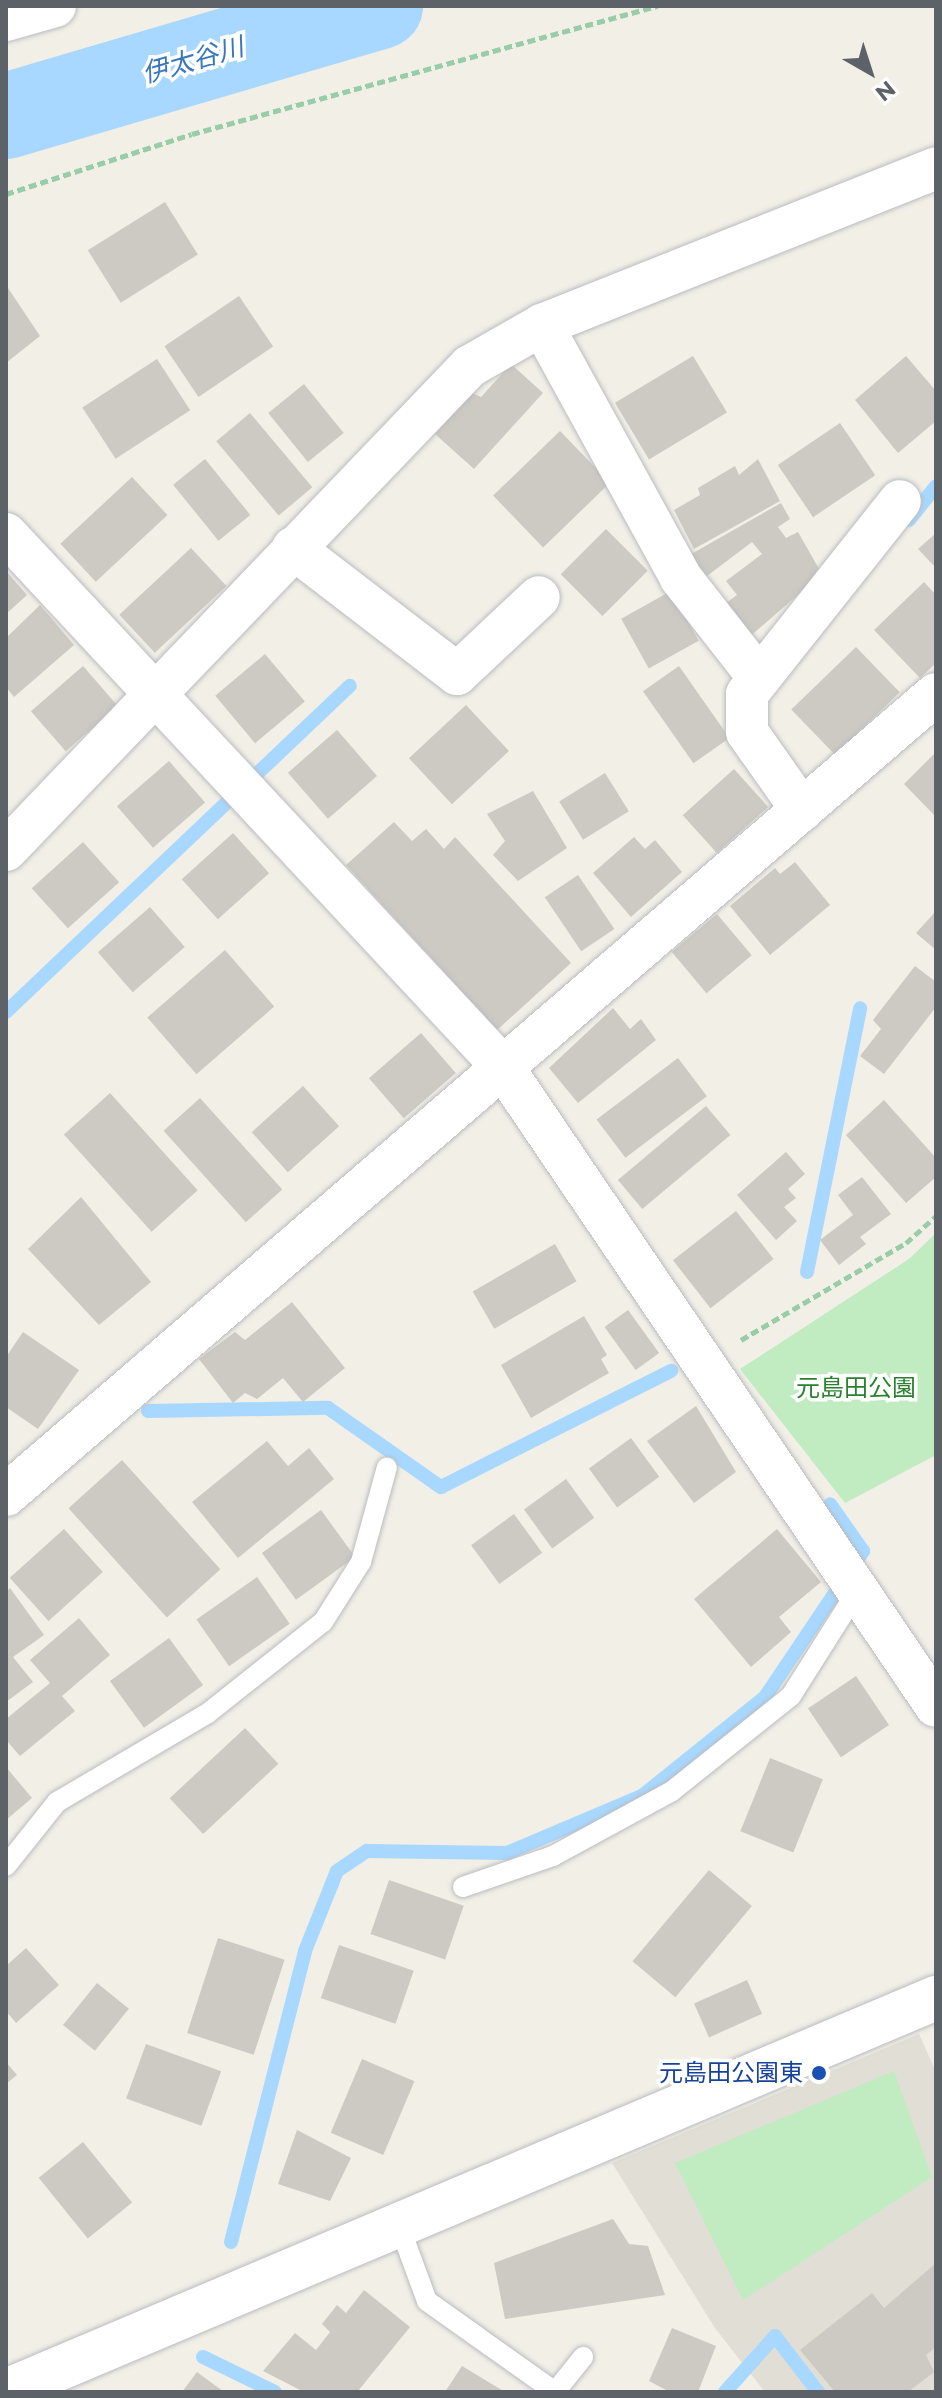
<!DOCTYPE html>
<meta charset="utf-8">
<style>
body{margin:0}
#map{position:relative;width:942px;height:2398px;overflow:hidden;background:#f1efe6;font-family:Montserrat,"Noto Sans JP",sans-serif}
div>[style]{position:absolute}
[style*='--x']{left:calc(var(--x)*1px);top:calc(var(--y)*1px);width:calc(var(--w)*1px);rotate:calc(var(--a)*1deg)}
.education>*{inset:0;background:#e1ded5}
.green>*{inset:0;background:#c1ebc1}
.stream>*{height:14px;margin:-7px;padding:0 7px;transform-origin:7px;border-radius:7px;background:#a8d8ff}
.river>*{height:86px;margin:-43px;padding:0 43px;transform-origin:43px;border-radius:43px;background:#a8d8ff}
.building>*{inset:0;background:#cdcac3;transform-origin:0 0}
.path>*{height:5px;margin-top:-2.5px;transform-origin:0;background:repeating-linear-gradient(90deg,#98cda8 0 8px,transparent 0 12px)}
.roads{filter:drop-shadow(0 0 2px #b9bcc1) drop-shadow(0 0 2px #b9bcc1)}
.lane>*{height:20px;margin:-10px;padding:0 10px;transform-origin:10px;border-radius:10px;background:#fff}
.street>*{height:42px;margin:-21px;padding:0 21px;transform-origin:21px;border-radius:21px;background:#fff}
.secondary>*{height:44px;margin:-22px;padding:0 22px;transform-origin:22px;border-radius:22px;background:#fff}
.dots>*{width:22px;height:22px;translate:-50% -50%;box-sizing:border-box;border:4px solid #fff;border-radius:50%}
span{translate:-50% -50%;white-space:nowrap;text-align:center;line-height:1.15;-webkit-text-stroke:7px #fff;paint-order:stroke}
.park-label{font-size:24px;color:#2b8130}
.transit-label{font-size:24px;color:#164399}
.right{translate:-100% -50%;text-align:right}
.water-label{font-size:26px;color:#3977bd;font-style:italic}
.frame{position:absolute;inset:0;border:8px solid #5d6268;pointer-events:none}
.north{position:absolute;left:830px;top:32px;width:80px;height:80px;-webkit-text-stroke:6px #fff;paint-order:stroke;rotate:141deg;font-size:22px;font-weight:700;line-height:32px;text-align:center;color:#5d6268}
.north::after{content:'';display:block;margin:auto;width:28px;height:36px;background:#5d6268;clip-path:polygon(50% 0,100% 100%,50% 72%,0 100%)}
</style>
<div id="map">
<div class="education">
<div style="clip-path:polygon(919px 2034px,936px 2072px,936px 2392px,765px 2392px,715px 2328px,612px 2163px)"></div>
</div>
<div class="green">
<div style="clip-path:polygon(936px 1233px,936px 1455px,845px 1503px,740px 1369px,909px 1259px)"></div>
<div style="clip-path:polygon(894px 2071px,932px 2177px,743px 2300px,675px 2163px)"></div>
</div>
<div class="stream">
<div style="--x:909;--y:520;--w:43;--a:-51.5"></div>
<div style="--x:6;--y:1012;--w:474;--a:-43.5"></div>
<div style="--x:807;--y:1272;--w:269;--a:-78.6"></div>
<div style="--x:148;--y:1411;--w:180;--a:-1"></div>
<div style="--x:328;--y:1408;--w:138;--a:35"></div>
<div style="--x:441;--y:1487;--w:258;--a:-26.8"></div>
<div style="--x:231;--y:2242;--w:300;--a:-75.7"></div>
<div style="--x:305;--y:1951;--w:86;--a:-68.2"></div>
<div style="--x:337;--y:1871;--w:36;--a:-34"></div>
<div style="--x:367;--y:1851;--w:140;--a:0.8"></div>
<div style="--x:507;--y:1853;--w:147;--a:-22.9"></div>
<div style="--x:642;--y:1796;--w:158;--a:-38.8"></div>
<div style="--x:765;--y:1697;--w:176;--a:-56.1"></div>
<div style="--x:863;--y:1551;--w:57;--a:-125.1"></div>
<div style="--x:203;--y:2357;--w:80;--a:25.9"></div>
<div style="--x:725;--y:2392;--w:75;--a:-48.2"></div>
<div style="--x:775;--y:2336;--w:71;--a:52.5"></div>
</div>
<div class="river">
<div style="--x:6;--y:116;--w:390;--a:-16.4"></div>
</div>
<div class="building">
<div style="left:165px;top:202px;width:62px;height:91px;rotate:58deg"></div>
<div style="clip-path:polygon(6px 285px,40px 336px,6px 363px)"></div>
<div style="left:239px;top:296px;width:61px;height:90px;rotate:56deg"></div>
<div style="left:693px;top:356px;width:66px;height:91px;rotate:59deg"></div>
<div style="clip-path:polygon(906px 356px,936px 391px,936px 421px,898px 453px,855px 400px)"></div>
<div style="left:157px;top:359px;width:61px;height:89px;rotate:57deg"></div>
<div style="clip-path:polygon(511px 364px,543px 393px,474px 469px,435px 434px,472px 393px,481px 397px)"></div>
<div style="left:304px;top:384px;width:63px;height:46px;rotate:51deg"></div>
<div style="left:250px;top:413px;width:97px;height:44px;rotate:50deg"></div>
<div style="left:840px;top:423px;width:63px;height:75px;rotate:56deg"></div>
<div style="left:560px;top:431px;width:72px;height:93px;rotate:46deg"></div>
<div style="left:205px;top:459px;width:72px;height:41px;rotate:51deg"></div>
<div style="clip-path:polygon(758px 459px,780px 501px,694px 549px,674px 510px,700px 495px,698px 488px,735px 466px,739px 475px)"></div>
<div style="left:132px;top:477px;width:52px;height:98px;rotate:47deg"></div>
<div style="clip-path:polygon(781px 503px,790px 519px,778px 527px,786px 538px,798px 532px,822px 574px,747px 639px,722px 606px,737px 595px,726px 581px,762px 554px,752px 542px,703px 579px,686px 557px)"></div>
<div style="left:606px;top:529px;width:59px;height:64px;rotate:45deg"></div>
<div style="clip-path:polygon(936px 533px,936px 568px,918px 549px)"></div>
<div style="left:191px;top:548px;width:52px;height:98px;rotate:47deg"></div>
<div style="clip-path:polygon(6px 571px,27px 595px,6px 614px)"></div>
<div style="clip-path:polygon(924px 582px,936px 595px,936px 663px,920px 678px,874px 630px)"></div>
<div style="left:671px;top:591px;width:57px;height:57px;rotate:61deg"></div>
<div style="clip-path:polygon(40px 605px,74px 645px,14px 697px,6px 687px,6px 638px)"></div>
<div style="left:856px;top:647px;width:63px;height:90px;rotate:46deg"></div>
<div style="left:265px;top:654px;width:62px;height:65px;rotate:50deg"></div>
<div style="left:83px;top:666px;width:53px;height:69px;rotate:49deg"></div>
<div style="left:679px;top:666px;width:88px;height:44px;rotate:55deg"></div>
<div style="left:466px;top:705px;width:63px;height:78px;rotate:47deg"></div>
<div style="left:337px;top:730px;width:61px;height:65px;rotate:49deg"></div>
<div style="clip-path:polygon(936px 752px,936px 817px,904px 784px)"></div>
<div style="left:169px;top:761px;width:55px;height:69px;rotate:49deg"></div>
<div style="left:734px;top:769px;width:51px;height:69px;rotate:48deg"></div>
<div style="left:605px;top:773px;width:45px;height:54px;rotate:58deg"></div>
<div style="clip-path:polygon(533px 791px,567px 848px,518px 881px,493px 855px,505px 841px,487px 814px)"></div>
<div style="clip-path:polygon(394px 822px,412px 841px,426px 829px,444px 849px,455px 837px,571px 963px,497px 1030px,346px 865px)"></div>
<div style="left:233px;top:833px;width:54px;height:69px;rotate:48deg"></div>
<div style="clip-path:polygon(634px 837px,645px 849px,655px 840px,682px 872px,631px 917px,593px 873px)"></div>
<div style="left:83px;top:842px;width:54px;height:69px;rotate:48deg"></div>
<div style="clip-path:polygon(795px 862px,830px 905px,770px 955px,730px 906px,775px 868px,780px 874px)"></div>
<div style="left:578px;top:875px;width:65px;height:40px;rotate:56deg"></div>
<div style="left:150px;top:907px;width:53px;height:69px;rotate:49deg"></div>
<div style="clip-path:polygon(936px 911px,936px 950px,916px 933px)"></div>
<div style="left:717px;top:914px;width:54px;height:59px;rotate:50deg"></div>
<div style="left:225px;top:950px;width:75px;height:103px;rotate:49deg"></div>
<div style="clip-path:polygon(915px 966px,936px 982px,936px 1007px,884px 1074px,860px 1056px,881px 1029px,873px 1020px)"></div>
<div style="clip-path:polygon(613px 1008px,630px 1029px,641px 1019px,656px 1040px,578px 1103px,549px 1068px)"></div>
<div style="left:421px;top:1033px;width:53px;height:69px;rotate:49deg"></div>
<div style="left:678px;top:1058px;width:48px;height:102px;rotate:53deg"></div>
<div style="left:303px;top:1086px;width:54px;height:69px;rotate:48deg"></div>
<div style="left:110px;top:1093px;width:131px;height:62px;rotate:48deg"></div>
<div style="left:200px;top:1098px;width:123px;height:49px;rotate:48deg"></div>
<div style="clip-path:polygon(884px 1100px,936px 1158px,936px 1177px,906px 1203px,846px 1135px)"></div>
<div style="left:706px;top:1106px;width:38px;height:115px;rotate:50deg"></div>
<div style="clip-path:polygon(786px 1152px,805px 1174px,788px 1189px,796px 1198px,784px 1207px,797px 1221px,776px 1240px,737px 1195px)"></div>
<div style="clip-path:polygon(862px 1177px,891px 1214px,860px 1237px,866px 1244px,839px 1265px,820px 1240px,853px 1215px,838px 1195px)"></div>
<div style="clip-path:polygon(81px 1197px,151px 1282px,99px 1325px,28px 1249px)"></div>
<div style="left:736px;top:1211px;width:61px;height:80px;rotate:52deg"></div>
<div style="left:555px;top:1244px;width:43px;height:95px;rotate:60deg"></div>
<div style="clip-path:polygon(292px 1302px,345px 1368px,303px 1402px,283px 1378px,257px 1399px,245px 1393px,233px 1403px,199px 1359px,235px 1332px,245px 1340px)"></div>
<div style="left:628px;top:1310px;width:53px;height:29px;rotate:54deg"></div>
<div style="clip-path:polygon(584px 1316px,607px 1355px,601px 1359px,609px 1373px,531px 1418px,501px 1365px)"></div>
<div style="clip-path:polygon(23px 1332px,79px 1370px,38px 1429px,6px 1407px,6px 1357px)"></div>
<div style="clip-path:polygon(696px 1406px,736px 1472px,694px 1503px,647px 1441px)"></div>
<div style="left:631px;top:1438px;width:48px;height:52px;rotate:54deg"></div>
<div style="clip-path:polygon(267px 1441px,288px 1466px,309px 1448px,334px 1479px,238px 1558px,192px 1502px)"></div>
<div style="left:122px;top:1460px;width:147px;height:72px;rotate:48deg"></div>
<div style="left:566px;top:1479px;width:48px;height:52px;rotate:54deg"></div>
<div style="left:321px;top:1510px;width:58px;height:73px;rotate:54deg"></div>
<div style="left:514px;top:1514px;width:48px;height:53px;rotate:54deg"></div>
<div style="left:64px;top:1529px;width:58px;height:73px;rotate:48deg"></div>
<div style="clip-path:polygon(777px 1529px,821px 1582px,779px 1617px,791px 1632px,751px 1667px,694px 1599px)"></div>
<div style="left:257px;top:1577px;width:57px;height:74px;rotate:55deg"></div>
<div style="clip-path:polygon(10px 1588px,44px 1635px,13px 1657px,33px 1682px,6px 1702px,6px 1592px)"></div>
<div style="clip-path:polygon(79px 1618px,110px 1655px,62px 1696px,75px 1711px,20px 1756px,6px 1740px,6px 1719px,50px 1683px,30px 1660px)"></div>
<div style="left:169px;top:1638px;width:58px;height:73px;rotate:54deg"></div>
<div style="left:856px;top:1676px;width:59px;height:58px;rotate:56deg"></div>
<div style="left:245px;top:1728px;width:49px;height:103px;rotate:47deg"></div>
<div style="left:770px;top:1758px;width:57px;height:79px;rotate:22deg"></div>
<div style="clip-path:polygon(6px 1767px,32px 1798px,6px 1820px)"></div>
<div style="left:709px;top:1870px;width:56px;height:119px;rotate:40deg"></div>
<div style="left:389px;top:1880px;width:79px;height:57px;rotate:19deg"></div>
<div style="left:218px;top:1938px;width:70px;height:100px;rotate:18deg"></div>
<div style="left:339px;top:1945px;width:79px;height:56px;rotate:19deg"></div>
<div style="clip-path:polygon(26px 1948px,59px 1985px,16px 2023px,6px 2011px,6px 1966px)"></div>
<div style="left:747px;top:1980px;width:37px;height:58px;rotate:66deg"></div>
<div style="left:97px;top:1983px;width:41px;height:54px;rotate:39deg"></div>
<div style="left:146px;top:2044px;width:80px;height:58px;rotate:20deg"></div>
<div style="left:362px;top:2059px;width:57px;height:80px;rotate:23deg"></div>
<div style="clip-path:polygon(6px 2062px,17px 2075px,6px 2084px)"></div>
<div style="clip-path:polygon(297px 2130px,351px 2158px,330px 2201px,278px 2184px)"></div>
<div style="left:83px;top:2142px;width:78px;height:57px;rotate:51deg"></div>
<div style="clip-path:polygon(613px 2219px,629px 2244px,648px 2246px,665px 2295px,505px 2319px,494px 2263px)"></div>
<div style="clip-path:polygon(936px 2263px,936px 2347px,926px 2355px,934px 2372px,908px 2392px,835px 2392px,800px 2350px,872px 2293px,884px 2308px)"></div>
<div style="clip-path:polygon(364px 2290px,410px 2327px,358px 2391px,304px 2392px,263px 2371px,295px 2333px,316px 2350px,330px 2332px,322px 2324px,337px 2305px,346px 2313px)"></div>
<div style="clip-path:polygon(672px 2328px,716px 2346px,698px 2392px,670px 2392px,649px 2381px)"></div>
<div style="clip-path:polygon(462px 2366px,505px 2392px,445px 2392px)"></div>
<div style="clip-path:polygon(197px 2372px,224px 2392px,182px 2392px)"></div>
</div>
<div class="path">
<div style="--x:6;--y:194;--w:195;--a:-17.9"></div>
<div style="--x:192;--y:134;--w:483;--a:-15.4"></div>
<div style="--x:741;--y:1340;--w:191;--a:-30.5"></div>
<div style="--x:906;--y:1243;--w:40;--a:-42"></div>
</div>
<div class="roads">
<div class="lane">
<div style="--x:6;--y:1866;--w:82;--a:-51.4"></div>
<div style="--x:57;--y:1802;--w:175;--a:-30.5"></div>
<div style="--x:208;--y:1713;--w:147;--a:-38.4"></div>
<div style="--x:323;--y:1622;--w:71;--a:-57.7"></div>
<div style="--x:361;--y:1562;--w:98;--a:-74.7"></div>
<div style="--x:463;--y:1887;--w:95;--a:-19"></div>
<div style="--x:553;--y:1856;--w:136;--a:-28.6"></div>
<div style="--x:672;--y:1791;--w:152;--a:-38.6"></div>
<div style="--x:791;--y:1696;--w:125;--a:-57.7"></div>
<div style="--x:399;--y:2225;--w:81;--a:69.8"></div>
<div style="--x:427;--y:2301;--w:157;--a:35.4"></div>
<div style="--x:555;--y:2392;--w:45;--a:-51.3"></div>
</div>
<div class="street">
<div style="--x:6;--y:20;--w:51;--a:-15.9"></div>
<div style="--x:542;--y:325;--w:289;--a:61.2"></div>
<div style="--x:681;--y:578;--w:127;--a:52"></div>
<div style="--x:6;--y:534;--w:727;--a:47.01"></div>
<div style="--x:502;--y:1066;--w:773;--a:55.86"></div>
<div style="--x:293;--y:548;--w:207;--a:37.5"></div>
<div style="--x:457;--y:674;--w:112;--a:-43.2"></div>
<div style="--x:802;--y:810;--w:95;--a:-125.2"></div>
<div style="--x:747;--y:732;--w:38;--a:-90"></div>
<div style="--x:747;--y:694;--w:246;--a:-51.6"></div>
<div style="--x:6;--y:850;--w:670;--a:-46.21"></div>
<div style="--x:470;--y:366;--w:83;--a:-29.7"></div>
<div style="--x:542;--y:325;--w:424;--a:-21.7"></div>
<div style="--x:6;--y:1495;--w:1227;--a:-40.74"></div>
</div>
<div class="secondary">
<div style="--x:6;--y:2391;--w:1010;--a:-22.91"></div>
</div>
</div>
<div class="dots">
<div style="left:819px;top:2073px;background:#1a4fb4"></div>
</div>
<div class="park-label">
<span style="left:856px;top:1388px">元島田公園</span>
</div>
<div class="transit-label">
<span class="right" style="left:803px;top:2073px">元島田公園東</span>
</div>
<div class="water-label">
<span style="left:193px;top:61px;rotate:-16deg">伊太谷川</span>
</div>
<div class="frame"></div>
<div class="north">N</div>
</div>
